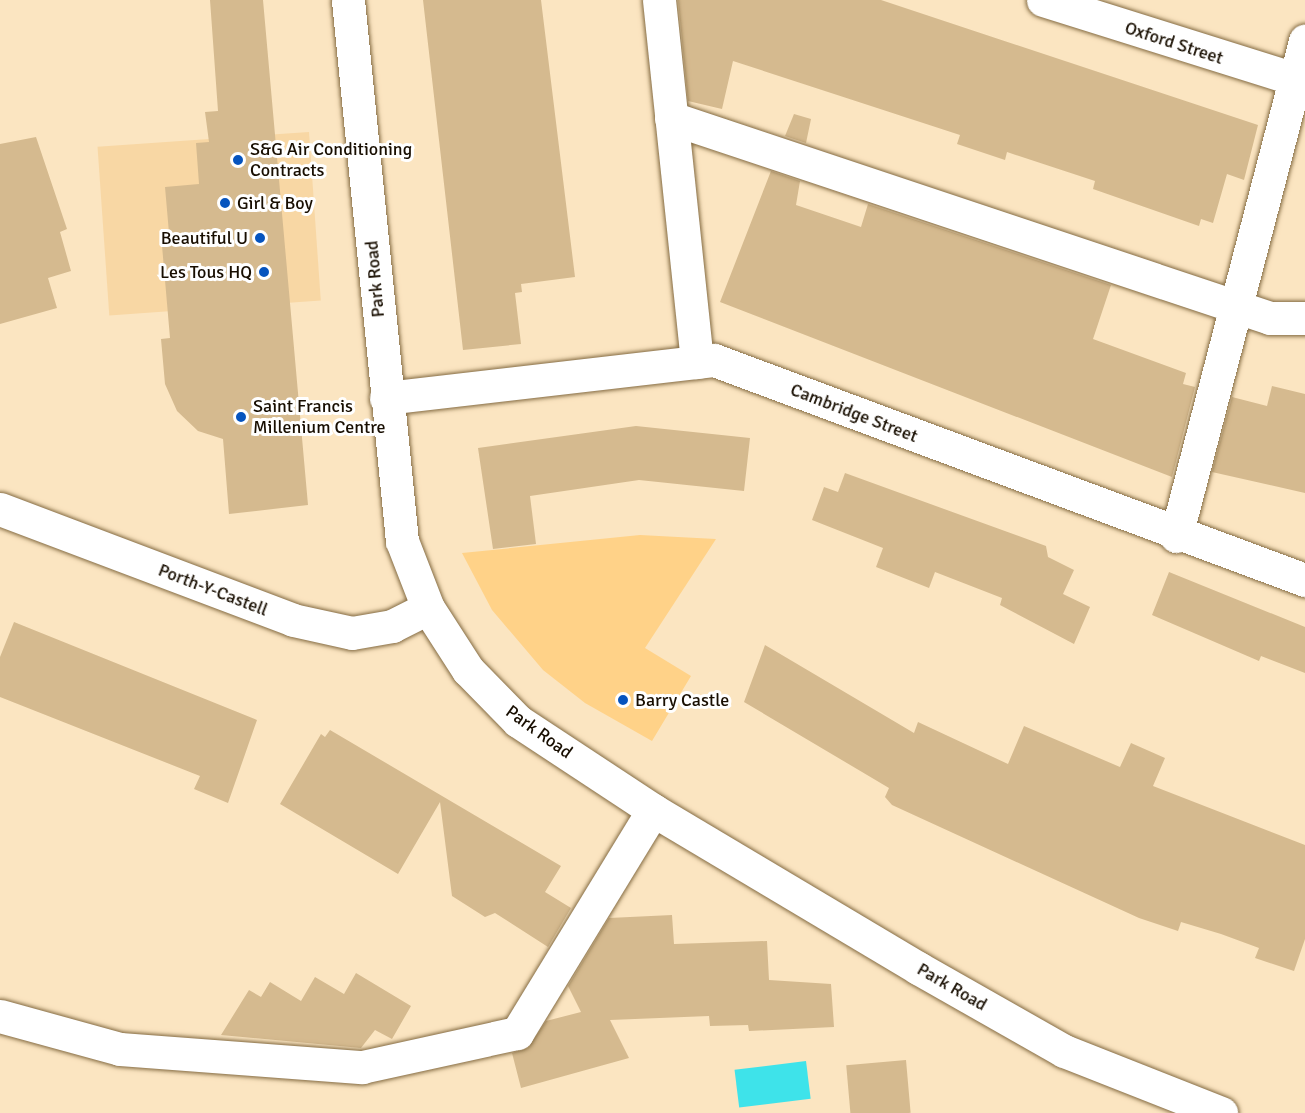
<!DOCTYPE html>
<style>
body{margin:0}
#map{position:relative;width:1305px;height:1113px;overflow:hidden;background:#fbe5c1;font-family:Signika,sans-serif}
div>[style]{position:absolute}
[style*='--x']{left:calc(var(--x)*1px);top:calc(var(--y)*1px);width:calc(var(--w)*1px);rotate:calc(var(--a)*1deg)}
.built>*{inset:0;background:#f8d7a4;transform-origin:0 0}
.green>*{inset:0;background:#ffd288}
.water>*{inset:0;background:#3ee3ea;transform-origin:0 0}
.building>*{inset:0;background:#d5ba8f;transform-origin:0 0}
.roads{filter:drop-shadow(0 0 2px #846b42) drop-shadow(0 0 2px #846b42)}
.minor>*{height:33px;margin:-16.5px;padding:0 16.5px;transform-origin:16.5px;border-radius:16.5px;background:#fff}
.dots>*{width:16px;height:16px;translate:-50% -50%;box-sizing:border-box;border:3px solid #fff;border-radius:50%}
span{translate:-50% -50%;white-space:nowrap;text-align:center;line-height:1.15;-webkit-text-stroke:6px #fff;paint-order:stroke}
.street-label{font-size:18px;color:#180e01}
.poi-label{font-size:18px;color:#180e01}
.left{translate:0 -50%;text-align:left}
.right{translate:-100% -50%;text-align:right}
</style>
<div id="map">
<div class="built">
<div style="left:309px;top:132px;width:169px;height:212px;rotate:86deg"></div>
</div>
<div class="green">
<div style="clip-path:polygon(640px 535px,716px 539px,645px 648px,691px 676px,652px 741px,585px 703px,543px 670px,492px 610px,462px 553px)"></div>
</div>
<div class="water">
<div style="left:806px;top:1061px;width:38px;height:72px;rotate:83deg"></div>
</div>
<div class="building">
<div style="clip-path:polygon(210px 0,263px 0,308px 505px,229px 514px,223px 439px,198px 431px,177px 411px,165px 384px,161px 339px,170px 338px,161px 234px,169px 233px,165px 187px,199px 184px,196px 143px,209px 142px,205px 112px,218px 111px)"></div>
<div style="clip-path:polygon(423px 0,541px 0,575px 277px,521px 284px,522px 292px,515px 293px,521px 344px,463px 350px)"></div>
<div style="clip-path:polygon(678px 0,881px 0,1258px 125px,1244px 180px,1227px 174px,1213px 223px,1201px 219px,1199px 226px,1093px 189px,1095px 181px,1007px 152px,1005px 160px,957px 144px,960px 135px,733px 61px,722px 109px,688px 101px)"></div>
<div style="clip-path:polygon(794px 114px,811px 119px,806px 143px,785px 136px)"></div>
<div style="clip-path:polygon(36px 137px,67px 229px,60px 232px,71px 271px,48px 278px,57px 308px,0 324px,0 144px)"></div>
<div style="clip-path:polygon(771px 171px,800px 181px,796px 205px,861px 227px,868px 204px,1111px 285px,1093px 339px,1186px 373px,1183px 384px,1195px 387px,1172px 477px,720px 302px)"></div>
<div style="clip-path:polygon(1272px 386px,1305px 394px,1305px 493px,1212px 472px,1232px 397px,1267px 406px)"></div>
<div style="clip-path:polygon(636px 426px,750px 438px,744px 491px,639px 480px,530px 496px,536px 544px,493px 549px,478px 448px)"></div>
<div style="clip-path:polygon(845px 473px,1046px 546px,1048px 557px,1074px 570px,1063px 594px,1090px 607px,1074px 644px,1000px 605px,1002px 598px,935px 572px,929px 588px,876px 567px,883px 548px,812px 520px,824px 487px,838px 492px)"></div>
<div style="clip-path:polygon(1169px 572px,1305px 627px,1305px 673px,1261px 656px,1259px 661px,1152px 615px)"></div>
<div style="clip-path:polygon(14px 622px,257px 720px,228px 803px,194px 789px,200px 776px,0 697px,0 657px)"></div>
<div style="clip-path:polygon(765px 645px,914px 733px,918px 722px,1008px 764px,1024px 726px,1120px 767px,1131px 743px,1165px 758px,1153px 786px,1305px 845px,1305px 939px,1294px 971px,1255px 958px,1259px 948px,1221px 934px,1181px 922px,1178px 931px,1139px 918px,892px 805px,885px 797px,889px 788px,744px 702px)"></div>
<div style="clip-path:polygon(330px 730px,561px 866px,545px 892px,571px 908px,548px 947px,495px 913px,485px 917px,452px 896px,440px 802px,398px 874px,280px 804px,321px 734px,325px 737px)"></div>
<div style="clip-path:polygon(672px 915px,674px 944px,767px 941px,769px 980px,831px 984px,834px 1027px,749px 1031px,748px 1025px,710px 1026px,709px 1016px,610px 1020px,629px 1058px,521px 1088px,512px 1053px,528px 1048px,546px 1021px,581px 1012px,568px 986px,609px 918px)"></div>
<div style="clip-path:polygon(356px 973px,411px 1006px,392px 1039px,375px 1030px,361px 1048px,221px 1035px,249px 990px,261px 997px,270px 982px,301px 1001px,315px 977px,344px 994px)"></div>
<div style="left:906px;top:1060px;width:53px;height:60px;rotate:85deg"></div>
</div>
<div class="roads">
<div class="minor">
<div style="--x:348;--y:0;--w:544;--a:84.3"></div>
<div style="--x:402;--y:541;--w:72;--a:68.8"></div>
<div style="--x:428;--y:608;--w:74;--a:57.2"></div>
<div style="--x:468;--y:670;--w:71;--a:45.6"></div>
<div style="--x:518;--y:721;--w:162;--a:33.4"></div>
<div style="--x:653;--y:810;--w:309;--a:30.8"></div>
<div style="--x:918;--y:968;--w:168;--a:29.6"></div>
<div style="--x:1064;--y:1051;--w:169;--a:21.5"></div>
<div style="--x:659;--y:0;--w:364;--a:84"></div>
<div style="--x:1043;--y:0;--w:275;--a:17.4"></div>
<div style="--x:671;--y:118;--w:632;--a:18.46"></div>
<div style="--x:1270;--y:318;--w:35;--a:0"></div>
<div style="--x:386;--y:398;--w:330;--a:-6.6"></div>
<div style="--x:714;--y:360;--w:631;--a:20.42"></div>
<div style="--x:0;--y:509;--w:313;--a:20.7"></div>
<div style="--x:293;--y:620;--w:60;--a:12.4"></div>
<div style="--x:352;--y:633;--w:41;--a:-9.9"></div>
<div style="--x:392;--y:626;--w:40;--a:-26.6"></div>
<div style="--x:1176;--y:536;--w:512;--a:-75.39"></div>
<div style="--x:0;--y:1016;--w:124;--a:15.4"></div>
<div style="--x:120;--y:1049;--w:243;--a:4.3"></div>
<div style="--x:362;--y:1067;--w:159;--a:-12.4"></div>
<div style="--x:517;--y:1033;--w:261;--a:-58.6"></div>
</div>
</div>
<div class="dots">
<div style="left:238px;top:160px;background:#0654be"></div>
<div style="left:225px;top:203px;background:#0654be"></div>
<div style="left:260px;top:238px;background:#0654be"></div>
<div style="left:264px;top:272px;background:#0654be"></div>
<div style="left:241px;top:417px;background:#0654be"></div>
<div style="left:623px;top:700px;background:#0654be"></div>
</div>
<div class="street-label">
<span style="left:1174px;top:43px;rotate:18deg">Oxford Street</span>
<span style="left:375px;top:279px;rotate:-95deg">Park Road</span>
<span style="left:854px;top:413px;rotate:21deg">Cambridge Street</span>
<span style="left:213px;top:590px;rotate:21deg">Porth-Y-Castell</span>
<span style="left:539px;top:732px;rotate:36deg">Park Road</span>
<span style="left:952px;top:987px;rotate:30deg">Park Road</span>
</div>
<div class="poi-label">
<span class="left" style="left:250px;top:160px">S&amp;G Air Conditioning<br>Contracts</span>
<span class="left" style="left:237px;top:203px">Girl &amp; Boy</span>
<span class="right" style="left:248px;top:238px">Beautiful U</span>
<span class="right" style="left:252px;top:272px">Les Tous HQ</span>
<span class="left" style="left:253px;top:417px">Saint Francis<br>Millenium Centre</span>
<span class="left" style="left:635px;top:700px">Barry Castle</span>
</div>
</div>
